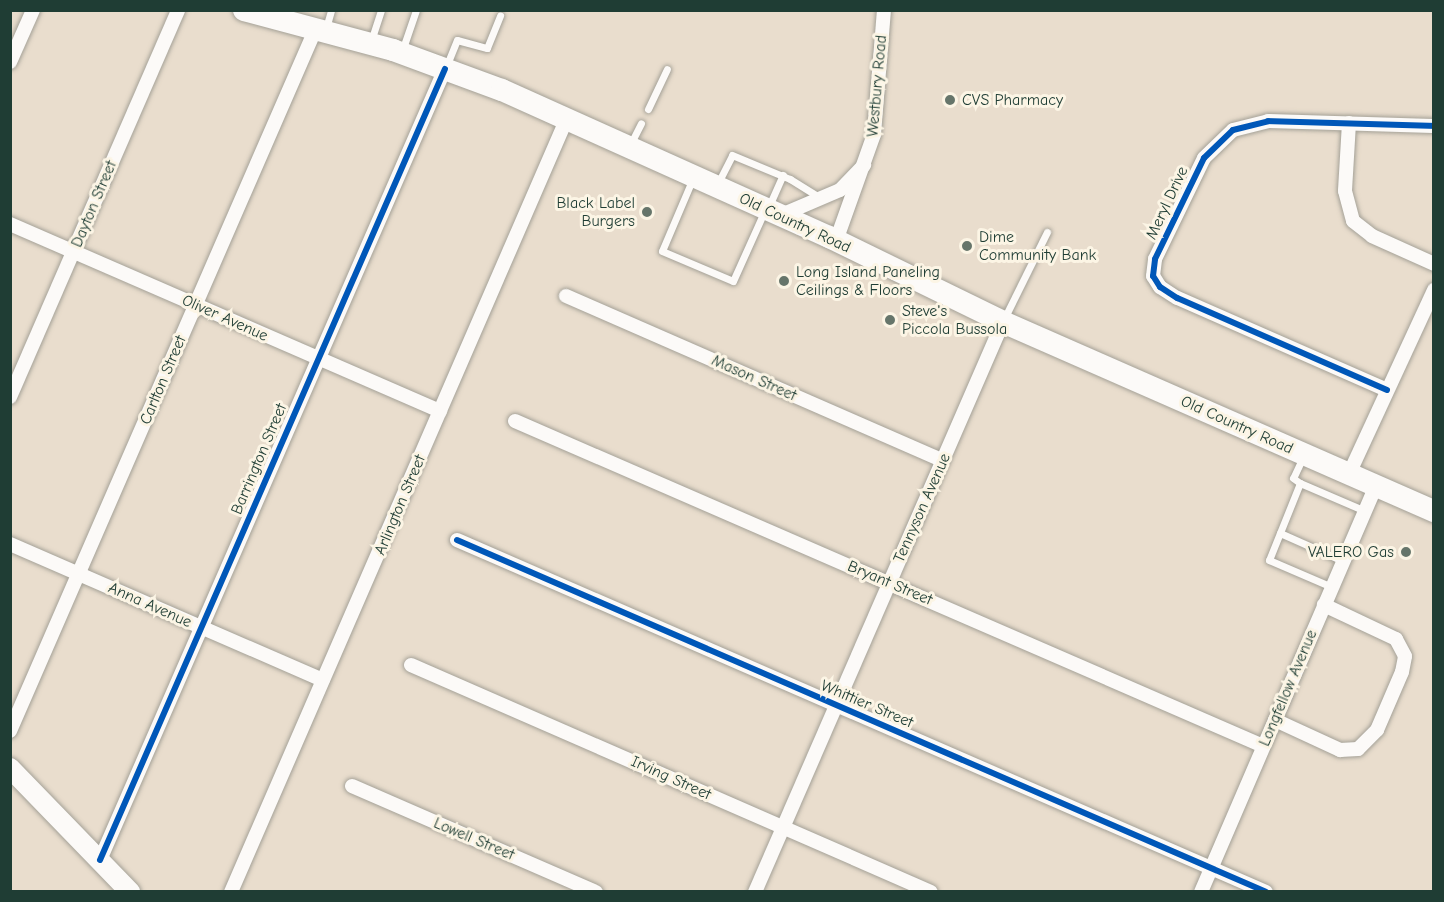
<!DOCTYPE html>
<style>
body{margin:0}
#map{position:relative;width:1444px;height:902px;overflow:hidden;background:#e9ddcd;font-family:"Comic Neue",sans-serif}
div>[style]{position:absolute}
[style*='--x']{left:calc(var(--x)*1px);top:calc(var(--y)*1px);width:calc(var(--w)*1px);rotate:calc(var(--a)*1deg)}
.roads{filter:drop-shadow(0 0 2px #a4a197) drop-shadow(0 0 2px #a4a197)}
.lane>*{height:7px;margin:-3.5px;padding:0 3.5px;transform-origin:3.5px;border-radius:3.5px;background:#fcfaf8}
.street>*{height:14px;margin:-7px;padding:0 7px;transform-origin:7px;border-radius:7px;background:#fcfaf8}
.secondary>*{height:20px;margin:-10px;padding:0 10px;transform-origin:10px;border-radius:10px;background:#fcfaf8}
.primary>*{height:22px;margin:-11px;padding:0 11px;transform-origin:11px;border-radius:11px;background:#fcfaf8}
.cycleway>*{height:6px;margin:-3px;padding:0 3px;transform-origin:3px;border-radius:3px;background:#0057b8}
.dots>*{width:16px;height:16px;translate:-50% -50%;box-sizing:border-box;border:3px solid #fcf5e5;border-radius:50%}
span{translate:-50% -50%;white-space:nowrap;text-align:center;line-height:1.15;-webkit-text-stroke:6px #fcf5e5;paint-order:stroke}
.street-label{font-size:16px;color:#1f3d34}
.poi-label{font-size:16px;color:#1f3d34}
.left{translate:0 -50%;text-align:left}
.right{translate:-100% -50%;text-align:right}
.frame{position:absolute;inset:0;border:12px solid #1f3d34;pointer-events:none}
</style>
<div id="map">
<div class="roads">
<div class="lane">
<div style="--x:326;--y:28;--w:19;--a:-74"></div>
<div style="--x:371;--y:41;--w:33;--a:-72"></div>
<div style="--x:402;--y:51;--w:43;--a:-71.1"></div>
<div style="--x:446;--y:67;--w:29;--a:-68"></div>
<div style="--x:457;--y:40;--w:31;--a:15"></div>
<div style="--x:487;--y:48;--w:35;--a:-68"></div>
<div style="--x:648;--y:109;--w:44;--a:-64.6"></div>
<div style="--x:631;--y:143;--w:22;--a:-63"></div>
<div style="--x:693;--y:178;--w:79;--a:113"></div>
<div style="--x:662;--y:251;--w:77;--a:22.9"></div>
<div style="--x:733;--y:281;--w:76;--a:-65.8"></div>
<div style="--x:718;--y:183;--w:31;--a:-63"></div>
<div style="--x:732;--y:155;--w:63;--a:22.5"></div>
<div style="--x:790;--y:179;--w:36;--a:32"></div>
<div style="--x:769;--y:206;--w:34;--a:-66"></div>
<div style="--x:1004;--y:319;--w:97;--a:-63.7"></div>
<div style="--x:1303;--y:457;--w:23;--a:115"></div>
<div style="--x:1293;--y:478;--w:9;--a:36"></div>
<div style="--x:1300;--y:483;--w:83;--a:111.9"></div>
<div style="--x:1269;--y:560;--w:69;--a:23.2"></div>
<div style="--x:1300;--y:483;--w:71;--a:23.3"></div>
<div style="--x:1280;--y:533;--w:69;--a:24"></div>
</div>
<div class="street">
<div style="--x:10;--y:62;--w:57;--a:-66.1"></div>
<div style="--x:1349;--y:123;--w:68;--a:93.4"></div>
<div style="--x:1345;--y:191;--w:31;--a:75"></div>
<div style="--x:1353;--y:221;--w:24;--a:38"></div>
<div style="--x:1372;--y:236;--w:68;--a:24.3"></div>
<div style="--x:779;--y:216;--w:66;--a:-23.1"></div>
<div style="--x:840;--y:190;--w:35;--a:-46"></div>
<div style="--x:10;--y:224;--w:469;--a:23.5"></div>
<div style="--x:836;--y:241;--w:114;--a:-70.4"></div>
<div style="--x:874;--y:134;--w:124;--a:-85.4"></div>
<div style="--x:566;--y:296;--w:410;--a:23.6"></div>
<div style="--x:1387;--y:390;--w:229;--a:-156.3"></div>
<div style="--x:1177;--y:298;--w:20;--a:-147"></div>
<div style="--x:1160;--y:287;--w:13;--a:-122"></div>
<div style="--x:1153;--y:276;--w:17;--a:-83"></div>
<div style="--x:1155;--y:259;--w:112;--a:-64.1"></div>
<div style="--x:1204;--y:158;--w:40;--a:-44"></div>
<div style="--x:1233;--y:130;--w:36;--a:-14"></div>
<div style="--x:1268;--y:121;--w:166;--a:1.7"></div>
<div style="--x:10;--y:397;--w:422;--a:-66.5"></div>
<div style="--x:515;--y:421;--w:816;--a:23.48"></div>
<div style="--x:1349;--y:474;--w:203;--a:-65.2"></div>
<div style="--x:457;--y:540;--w:882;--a:23.51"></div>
<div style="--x:10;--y:544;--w:341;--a:23.5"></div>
<div style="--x:411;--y:665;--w:567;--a:23.58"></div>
<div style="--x:1275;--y:720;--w:72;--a:24.8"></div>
<div style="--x:1340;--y:750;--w:18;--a:-3"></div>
<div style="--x:1358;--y:749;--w:27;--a:-45"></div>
<div style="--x:1377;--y:730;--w:63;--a:-66.7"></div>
<div style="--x:1402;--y:672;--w:16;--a:-79"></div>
<div style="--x:1405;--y:656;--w:19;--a:-118"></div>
<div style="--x:1396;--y:639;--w:80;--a:-154.7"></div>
<div style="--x:10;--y:731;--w:767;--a:-66.48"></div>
<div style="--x:352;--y:786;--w:266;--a:23.5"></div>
<div style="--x:100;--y:860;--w:863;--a:-66.44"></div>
<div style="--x:231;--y:892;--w:844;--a:-66.53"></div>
<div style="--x:755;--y:892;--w:622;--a:-66.49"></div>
<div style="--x:1201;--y:892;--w:443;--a:-66.7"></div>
</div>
<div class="secondary">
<div style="--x:10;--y:768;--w:173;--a:45.9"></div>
</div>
<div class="primary">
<div style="--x:244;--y:10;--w:154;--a:15"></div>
<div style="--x:393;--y:50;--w:116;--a:20.2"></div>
<div style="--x:502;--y:90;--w:359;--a:24.2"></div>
<div style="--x:829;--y:237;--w:194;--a:26"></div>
<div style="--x:1003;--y:322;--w:471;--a:23.7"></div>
</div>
</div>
<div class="cycleway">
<div style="--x:1387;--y:390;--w:229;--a:-156.3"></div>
<div style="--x:1177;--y:298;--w:20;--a:-147"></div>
<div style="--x:1160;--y:287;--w:13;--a:-122"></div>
<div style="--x:1153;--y:276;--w:17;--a:-83"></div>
<div style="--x:1155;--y:259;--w:112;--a:-64.1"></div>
<div style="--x:1204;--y:158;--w:40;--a:-44"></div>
<div style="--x:1233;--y:130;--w:36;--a:-14"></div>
<div style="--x:1268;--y:121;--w:166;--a:1.7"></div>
<div style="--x:457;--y:540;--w:882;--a:23.51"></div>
<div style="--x:100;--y:860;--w:863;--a:-66.44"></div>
</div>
<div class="dots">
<div style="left:950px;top:100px;background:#66756a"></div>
<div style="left:647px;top:212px;background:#66756a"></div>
<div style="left:967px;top:246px;background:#66756a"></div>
<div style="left:784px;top:281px;background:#66756a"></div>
<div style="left:890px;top:320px;background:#66756a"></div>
<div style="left:1406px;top:552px;background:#66756a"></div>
</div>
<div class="street-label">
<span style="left:877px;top:86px;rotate:-85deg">Westbury Road</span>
<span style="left:1167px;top:203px;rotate:-65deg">Meryl Drive</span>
<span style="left:94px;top:204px;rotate:-67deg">Dayton Street</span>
<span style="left:795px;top:223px;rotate:25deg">Old Country Road</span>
<span style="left:225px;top:318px;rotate:24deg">Oliver Avenue</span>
<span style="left:754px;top:378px;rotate:24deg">Mason Street</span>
<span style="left:163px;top:380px;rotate:-67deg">Carlton Street</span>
<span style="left:1237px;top:425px;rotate:24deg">Old Country Road</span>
<span style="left:259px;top:459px;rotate:-67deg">Barrington Street</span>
<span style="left:400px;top:505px;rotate:-67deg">Arlington Street</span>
<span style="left:922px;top:508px;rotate:-66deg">Tennyson Avenue</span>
<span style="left:890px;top:583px;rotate:23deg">Bryant Street</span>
<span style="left:150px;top:605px;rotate:24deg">Anna Avenue</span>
<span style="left:1288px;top:688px;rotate:-67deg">Longfellow Avenue</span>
<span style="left:867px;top:704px;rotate:23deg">Whittier Street</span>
<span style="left:671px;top:778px;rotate:24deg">Irving Street</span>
<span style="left:474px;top:839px;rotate:23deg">Lowell Street</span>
</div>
<div class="poi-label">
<span class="left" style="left:962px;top:100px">CVS Pharmacy</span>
<span class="right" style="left:635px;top:212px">Black Label<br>Burgers</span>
<span class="left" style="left:979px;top:246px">Dime<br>Community Bank</span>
<span class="left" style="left:796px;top:281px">Long Island Paneling<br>Ceilings &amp; Floors</span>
<span class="left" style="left:902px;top:320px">Steve's<br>Piccola Bussola</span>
<span class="right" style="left:1394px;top:552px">VALERO Gas</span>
</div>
<div class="frame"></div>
</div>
